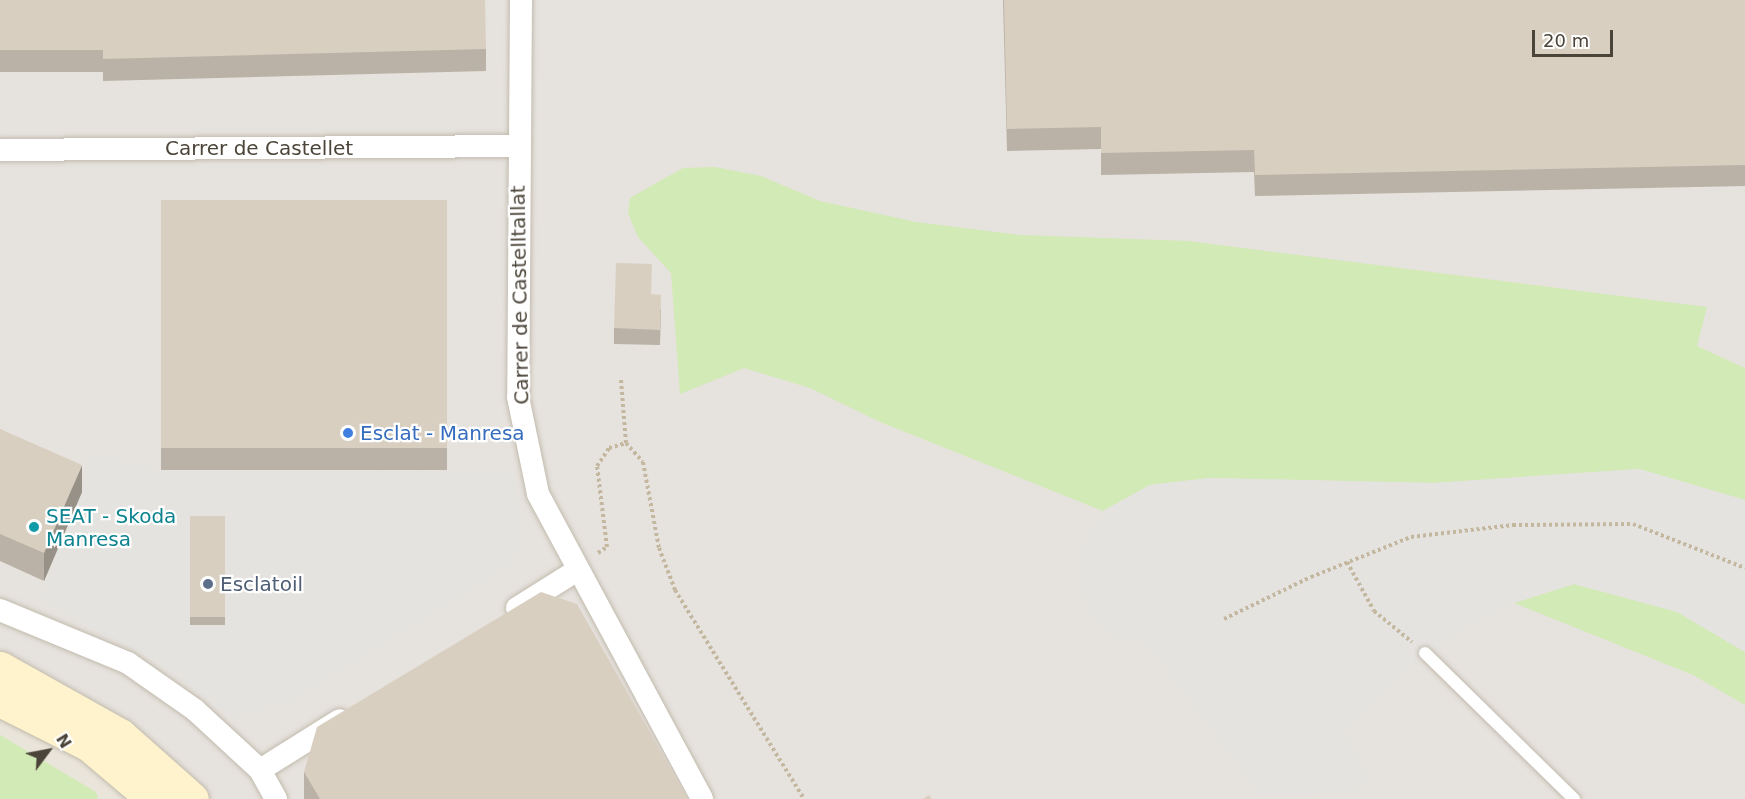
<!DOCTYPE html>
<style>
body{margin:0}
#map{position:relative;width:1745px;height:799px;overflow:hidden;background:#f6f3ec;font-family:"DejaVu Sans",sans-serif}
div>[style]{position:absolute}
[style*='--x']{left:calc(var(--x)*1px);top:calc(var(--y)*1px);width:calc(var(--w)*1px);rotate:calc(var(--a)*1deg)}
.residential>*{inset:0;background:#eae5da}
.industrial>*{inset:0;background:#e6e2dd}
.green>*{inset:0;background:#d2eab5}
.parking>*{inset:0;background:#e5e3e0}
.path>*{height:4px;margin-top:-2px;transform-origin:0;background:repeating-linear-gradient(90deg,#c4b79f 0 3px,transparent 0 6px)}
.roads{filter:drop-shadow(0 0 2px #c2bbae) drop-shadow(0 0 2px #c2bbae)}
.service>*{height:12px;margin:-6px;padding:0 6px;transform-origin:6px;border-radius:6px;background:#fff}
.minor>*{height:22px;margin:-11px;padding:0 11px;transform-origin:11px;border-radius:11px;background:#fff}
.secondary>*{height:33px;margin:-16.5px;padding:0 16.5px;transform-origin:16.5px;border-radius:16.5px;background:#fff3cd}
.wall>*{inset:0;background:#bab2a6;transform-origin:0 0}
.shaded-wall>*{inset:0;background:#979187}
.building>*{inset:0;background:#d8cfc1;transform-origin:0 0}
.dots>*{width:16px;height:16px;translate:-50% -50%;box-sizing:border-box;border:3px solid #fff;border-radius:50%}
span{translate:-50% -50%;white-space:nowrap;text-align:center;line-height:1.15;-webkit-text-stroke:4.5px #fff;paint-order:stroke}
.street-label{font-size:20px;color:#4b4439}
.shop-label{font-size:20px;color:#366cbe}
.left{translate:0 -50%;text-align:left}
.culture-label{font-size:20px;color:#0d838f}
.service-label{font-size:20px;color:#4e5e75}
.north{position:absolute;left:18px;top:721px;width:60px;height:60px;-webkit-text-stroke:4px #fff;paint-order:stroke;rotate:58deg;font-size:16px;font-weight:700;line-height:24px;text-align:center;color:#4b4439}
.north::after{content:'';display:block;margin:auto;width:21px;height:27px;background:#4b4439;clip-path:polygon(50% 0,100% 100%,50% 72%,0 100%)}
.scale{position:absolute;left:1532px;top:30px;width:81px;height:27px;box-sizing:border-box;border:3px solid #4b4439;border-top:0;padding-left:8px;font-size:18px;line-height:21px;white-space:nowrap;color:#4b4439;-webkit-text-stroke:4px #fff;paint-order:stroke}
</style>
<div id="map">
<div class="residential">
<div style="clip-path:polygon(0 686px,141px 799px,0 799px)"></div>
</div>
<div class="industrial">
<div style="clip-path:polygon(0 0,1745px 0,1745px 799px,209px 799px,154px 744px,0 686px)"></div>
</div>
<div class="green">
<div style="clip-path:polygon(715px 167px,761px 176px,820px 201px,916px 222px,1021px 235px,1188px 241px,1707px 307px,1697px 346px,1745px 368px,1745px 500px,1639px 469px,1433px 483px,1210px 478px,1150px 485px,1103px 511px,880px 422px,810px 388px,744px 368px,680px 394px,671px 273px,638px 237px,628px 213px,630px 198px,683px 168px)"></div>
<div style="clip-path:polygon(1574px 584px,1678px 612px,1745px 652px,1745px 705px,1693px 675px,1514px 603px)"></div>
<div style="clip-path:polygon(0 735px,96px 792px,98px 799px,0 799px)"></div>
</div>
<div class="parking">
<div style="clip-path:polygon(91px 448px,160px 470px,446px 472px,512px 468px,525px 536px,513px 565px,293px 702px,234px 719px,154px 660px,39px 599px,82px 492px)"></div>
<div style="clip-path:polygon(1639px 469px,1745px 500px,1745px 652px,1677px 612px,1574px 584px,1514px 603px,1426px 653px,1346px 732px,1375px 789px,1261px 797px,1145px 645px,1102px 635px,1082px 600px,1078px 548px,1103px 511px,1150px 485px,1210px 478px,1433px 483px)"></div>
</div>
<div class="path">
<div style="--x:621;--y:380;--w:63;--a:85.5"></div>
<div style="--x:598;--y:553;--w:11;--a:-34"></div>
<div style="--x:607;--y:547;--w:82;--a:-97"></div>
<div style="--x:597;--y:466;--w:22;--a:-56"></div>
<div style="--x:609;--y:448;--w:18;--a:-16"></div>
<div style="--x:626;--y:443;--w:25;--a:48"></div>
<div style="--x:643;--y:462;--w:87;--a:79.5"></div>
<div style="--x:659;--y:548;--w:45;--a:69.1"></div>
<div style="--x:675;--y:590;--w:246;--a:58.3"></div>
<div style="--x:1347;--y:562;--w:56;--a:61.1"></div>
<div style="--x:1374;--y:611;--w:49;--a:39.2"></div>
<div style="--x:1224;--y:619;--w:97;--a:-25.8"></div>
<div style="--x:1311;--y:577;--w:108;--a:-21.8"></div>
<div style="--x:1411;--y:537;--w:103;--a:-6.7"></div>
<div style="--x:1513;--y:525;--w:120;--a:-0.5"></div>
<div style="--x:1633;--y:524;--w:120;--a:21.4"></div>
</div>
<div class="roads">
<div class="service">
<div style="--x:1425;--y:653;--w:209;--a:44.4"></div>
</div>
<div class="minor">
<div style="--x:521;--y:0;--w:397;--a:90.4"></div>
<div style="--x:518;--y:397;--w:99;--a:78.3"></div>
<div style="--x:538;--y:494;--w:346;--a:61.7"></div>
<div style="--x:0;--y:150;--w:518;--a:-0.44"></div>
<div style="--x:517;--y:608;--w:70;--a:-32.1"></div>
<div style="--x:0;--y:610;--w:139;--a:22.5"></div>
<div style="--x:128;--y:663;--w:82;--a:35"></div>
<div style="--x:195;--y:710;--w:88;--a:42.7"></div>
<div style="--x:260;--y:770;--w:33;--a:61"></div>
<div style="--x:260;--y:770;--w:94;--a:-32"></div>
</div>
<div class="secondary">
<div style="--x:0;--y:668;--w:137;--a:29.2"></div>
<div style="--x:120;--y:735;--w:96;--a:41.6"></div>
<div style="--x:0;--y:700;--w:98;--a:26.6"></div>
<div style="--x:88;--y:744;--w:85;--a:40.2"></div>
</div>
</div>
<div class="wall">
<div style="clip-path:polygon(0 0,486px 49px,486px 71px,103px 81px,103px 72px,0 72px)"></div>
<div style="clip-path:polygon(1003px 0,1745px 0,1745px 186px,1255px 196px,1254px 172px,1101px 175px,1101px 149px,1007px 151px)"></div>
<div style="left:161px;top:200px;width:286px;height:270px"></div>
<div style="clip-path:polygon(652px 294px,661px 310px,660px 345px,614px 344px,614px 328px)"></div>
<div style="clip-path:polygon(0 429px,82px 492px,44px 581px,0 561px)"></div>
<div style="left:190px;top:516px;width:35px;height:109px"></div>
<div style="clip-path:polygon(304px 772px,688px 799px,304px 799px)"></div>
</div>
<div class="shaded-wall">
<div style="clip-path:polygon(82px 465px,82px 492px,44px 581px,44px 553px)"></div>
</div>
<div class="building">
<div style="clip-path:polygon(0 0,485px 0,486px 49px,103px 59px,103px 50px,0 50px)"></div>
<div style="clip-path:polygon(1004px 0,1745px 0,1745px 165px,1255px 175px,1254px 150px,1101px 153px,1101px 127px,1007px 129px)"></div>
<div style="left:161px;top:200px;width:286px;height:248px"></div>
<div style="clip-path:polygon(616px 263px,652px 264px,651px 294px,661px 295px,660px 330px,614px 328px)"></div>
<div style="clip-path:polygon(0 429px,82px 465px,44px 553px,0 534px)"></div>
<div style="left:190px;top:516px;width:35px;height:101px"></div>
<div style="clip-path:polygon(541px 592px,577px 604px,688px 799px,320px 799px,304px 772px,317px 727px)"></div>
<div style="clip-path:polygon(929px 795px,932px 799px,923px 799px)"></div>
</div>
<div class="dots">
<div style="left:348px;top:433px;background:#3f7fe0"></div>
<div style="left:34px;top:527px;background:#0f9aa8"></div>
<div style="left:208px;top:584px;background:#5c6f8a"></div>
</div>
<div class="street-label">
<span style="left:259px;top:148px">Carrer de Castellet</span>
<span style="left:520px;top:295px;rotate:-91deg">Carrer de Castelltallat</span>
</div>
<div class="shop-label">
<span class="left" style="left:360px;top:433px">Esclat - Manresa</span>
</div>
<div class="culture-label">
<span class="left" style="left:46px;top:528px">SEAT - Skoda<br>Manresa</span>
</div>
<div class="service-label">
<span class="left" style="left:220px;top:584px">Esclatoil</span>
</div>
<div class="north">N</div>
<div class="scale">20 m</div>
</div>
